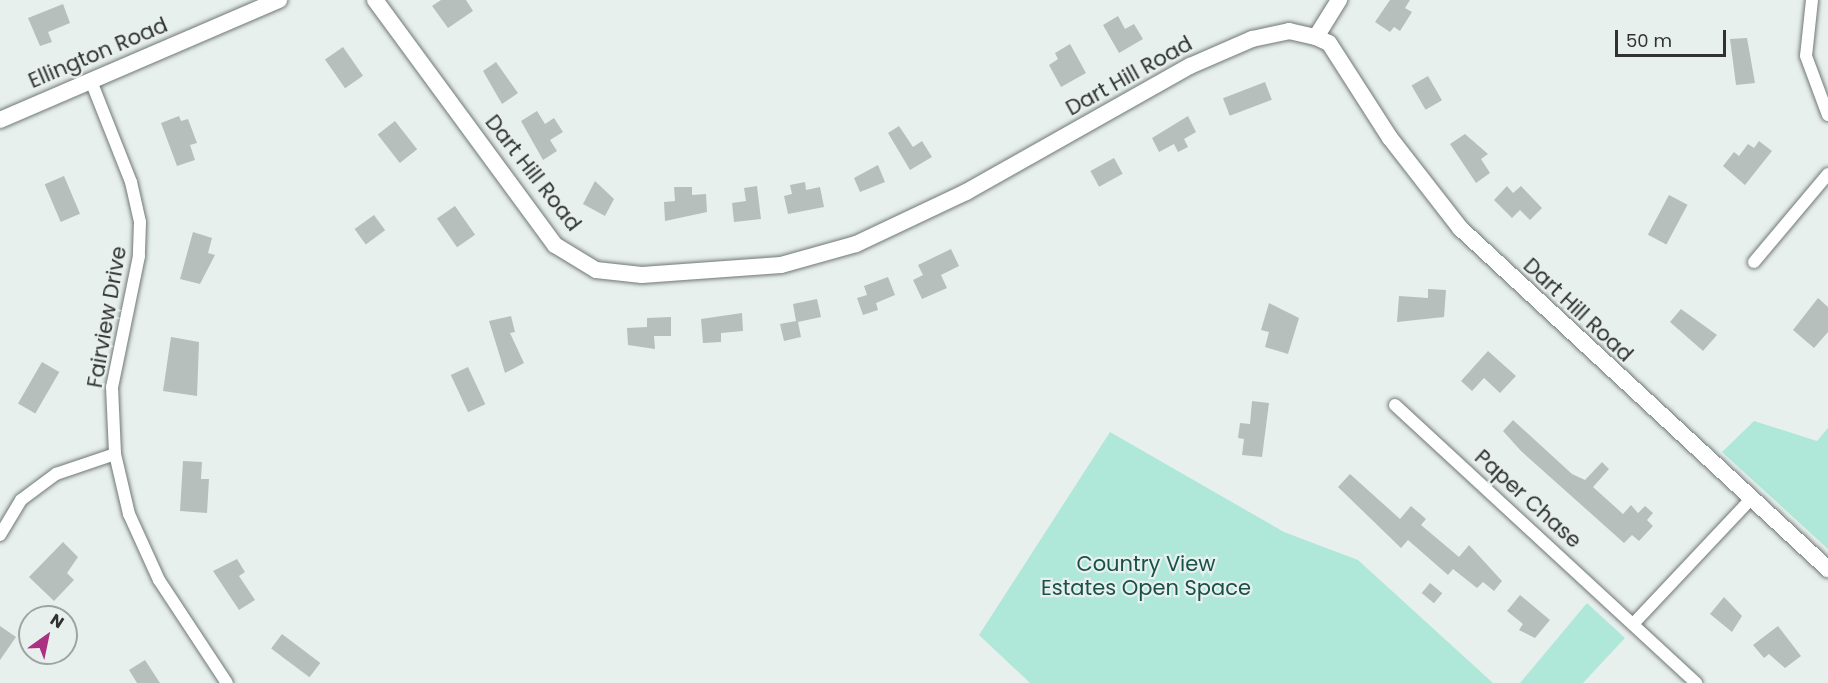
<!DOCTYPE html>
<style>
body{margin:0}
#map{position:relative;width:1828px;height:683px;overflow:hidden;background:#e8f0ee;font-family:Poppins,sans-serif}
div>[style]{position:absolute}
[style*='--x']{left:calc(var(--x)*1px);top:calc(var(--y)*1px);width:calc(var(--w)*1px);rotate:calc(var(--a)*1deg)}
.green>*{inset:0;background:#afe8d9}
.building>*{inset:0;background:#b7bfbd;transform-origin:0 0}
.roads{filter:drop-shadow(0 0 2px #707876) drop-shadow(0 0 2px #707876)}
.street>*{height:12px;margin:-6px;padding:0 6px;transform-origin:6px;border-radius:6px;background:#fff}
.secondary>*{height:16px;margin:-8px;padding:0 8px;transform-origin:8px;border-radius:8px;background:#fff}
span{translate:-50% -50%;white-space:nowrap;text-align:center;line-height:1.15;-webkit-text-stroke:4.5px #e8f0ee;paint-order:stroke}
.street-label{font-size:21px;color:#2f3231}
.park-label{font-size:21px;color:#185246}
.north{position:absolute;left:18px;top:605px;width:60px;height:60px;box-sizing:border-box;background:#e8f0ee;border:2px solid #9ea4a2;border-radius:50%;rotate:33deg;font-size:16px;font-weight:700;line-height:24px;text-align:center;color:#2f3231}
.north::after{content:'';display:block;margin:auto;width:21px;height:27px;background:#ac3082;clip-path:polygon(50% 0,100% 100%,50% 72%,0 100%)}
.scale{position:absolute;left:1615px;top:30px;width:111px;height:27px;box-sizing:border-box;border:3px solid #2f3231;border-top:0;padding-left:8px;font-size:18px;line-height:21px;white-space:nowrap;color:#2f3231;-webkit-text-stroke:4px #e8f0ee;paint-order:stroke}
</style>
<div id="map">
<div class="green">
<div style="clip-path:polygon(1754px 421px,1817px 441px,1828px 428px,1828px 549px,1722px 452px)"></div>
<div style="clip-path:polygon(1110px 432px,1284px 532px,1358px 560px,1493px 683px,1030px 683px,979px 635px)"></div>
<div style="clip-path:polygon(1587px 603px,1625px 638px,1583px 683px,1520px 683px)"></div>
</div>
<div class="building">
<div style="clip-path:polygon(441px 0,466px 0,473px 11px,448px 28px,432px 6px)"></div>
<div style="clip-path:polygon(1390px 0,1410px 0,1405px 8px,1412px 12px,1400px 31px,1394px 27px,1390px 32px,1375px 22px)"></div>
<div style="clip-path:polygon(63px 4px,70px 23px,48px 32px,52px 42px,40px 46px,28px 18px)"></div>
<div style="clip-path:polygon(1118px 16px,1125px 29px,1134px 24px,1143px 39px,1119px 53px,1103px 25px)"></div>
<div style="clip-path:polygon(1747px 38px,1755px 83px,1736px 85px,1730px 39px)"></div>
<div style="clip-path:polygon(1070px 44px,1086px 73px,1061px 87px,1049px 65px,1058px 59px,1055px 53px)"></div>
<div style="left:343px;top:47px;width:35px;height:22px;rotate:55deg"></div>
<div style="clip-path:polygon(496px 62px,518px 93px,502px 104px,483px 71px)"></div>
<div style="left:1428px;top:76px;width:28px;height:19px;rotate:60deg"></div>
<div style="left:1265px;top:82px;width:19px;height:45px;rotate:69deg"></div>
<div style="clip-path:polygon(537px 111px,545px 124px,554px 118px,563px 132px,550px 140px,557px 151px,543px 160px,521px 121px)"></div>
<div style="clip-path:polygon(179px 116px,181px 121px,188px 119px,197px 143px,190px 145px,195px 160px,177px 166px,161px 123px)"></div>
<div style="clip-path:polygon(1188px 116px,1196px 132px,1184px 139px,1188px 147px,1178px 152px,1174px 144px,1159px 152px,1152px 138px)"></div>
<div style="left:395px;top:121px;width:36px;height:22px;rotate:52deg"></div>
<div style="clip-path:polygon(899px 126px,913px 147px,922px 141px,932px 157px,910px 170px,888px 133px)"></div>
<div style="clip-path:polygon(1465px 134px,1488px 154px,1481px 159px,1490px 173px,1476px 183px,1450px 144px)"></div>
<div style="clip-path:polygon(1759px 141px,1772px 151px,1745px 185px,1723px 166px,1734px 152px,1739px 156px,1748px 144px,1754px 148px)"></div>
<div style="left:1114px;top:158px;width:18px;height:27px;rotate:61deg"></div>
<div style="clip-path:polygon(878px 165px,885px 182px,860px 192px,854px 178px)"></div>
<div style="left:64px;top:176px;width:41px;height:21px;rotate:67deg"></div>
<div style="clip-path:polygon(595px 181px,614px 199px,605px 216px,583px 204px)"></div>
<div style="clip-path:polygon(805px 182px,806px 190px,820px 187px,824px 207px,788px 214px,784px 196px,792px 194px,790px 185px)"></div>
<div style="clip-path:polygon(757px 186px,761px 219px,734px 222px,732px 203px,746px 201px,744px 188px)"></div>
<div style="clip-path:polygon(1507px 186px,1513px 193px,1521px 186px,1542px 208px,1530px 220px,1520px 210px,1512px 218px,1494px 200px)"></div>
<div style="clip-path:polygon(674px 187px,692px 187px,692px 195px,706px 194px,707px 212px,665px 221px,664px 202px,675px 201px)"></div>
<div style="left:1669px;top:195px;width:21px;height:45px;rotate:28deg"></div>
<div style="left:455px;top:206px;width:35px;height:22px;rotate:55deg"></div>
<div style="left:374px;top:215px;width:19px;height:24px;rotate:54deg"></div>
<div style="clip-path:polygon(193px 232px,212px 238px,208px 253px,215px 255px,200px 284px,180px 279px)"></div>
<div style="clip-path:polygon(951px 249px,959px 266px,941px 275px,947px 288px,922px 299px,913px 280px,923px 275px,918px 265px)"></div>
<div style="clip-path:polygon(888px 277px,895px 295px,876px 303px,878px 310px,863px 315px,857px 298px,867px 295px,864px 286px)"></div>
<div style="clip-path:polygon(1428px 289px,1446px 290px,1444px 317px,1397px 322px,1399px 296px,1428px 298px)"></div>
<div style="clip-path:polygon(1818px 298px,1828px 307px,1828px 332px,1814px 348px,1793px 330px)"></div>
<div style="clip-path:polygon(817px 299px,821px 317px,798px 322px,801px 337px,784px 341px,780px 324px,796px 321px,793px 304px)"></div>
<div style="clip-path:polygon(1269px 303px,1299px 318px,1288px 354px,1265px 347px,1269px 332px,1261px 330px)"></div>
<div style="clip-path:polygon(1681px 309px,1717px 335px,1703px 351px,1670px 322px)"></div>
<div style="clip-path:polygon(742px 313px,743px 331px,721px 333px,721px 342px,703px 343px,701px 319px)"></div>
<div style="clip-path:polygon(511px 316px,515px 332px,510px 333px,524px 363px,505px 373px,489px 321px)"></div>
<div style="clip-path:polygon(671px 317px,671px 336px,654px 336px,655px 349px,628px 345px,627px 328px,647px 327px,647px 318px)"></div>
<div style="clip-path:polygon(171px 337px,199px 342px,197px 396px,163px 391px)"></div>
<div style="clip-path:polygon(1488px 351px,1516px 376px,1500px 393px,1484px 378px,1472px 391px,1461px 381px)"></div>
<div style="left:42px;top:362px;width:20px;height:48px;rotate:30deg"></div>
<div style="left:468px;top:367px;width:41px;height:19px;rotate:65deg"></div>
<div style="clip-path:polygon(1252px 401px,1269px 403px,1262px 457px,1242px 455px,1244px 439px,1238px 438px,1240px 423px,1250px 424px)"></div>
<div style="clip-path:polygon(1513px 420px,1572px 474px,1585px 480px,1602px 462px,1609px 469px,1593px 487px,1623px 514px,1631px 505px,1638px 513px,1645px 506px,1653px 513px,1647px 520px,1653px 526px,1639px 541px,1632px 535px,1624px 543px,1521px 451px,1503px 431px)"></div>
<div style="clip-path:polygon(183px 461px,202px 462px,201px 479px,209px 479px,207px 513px,180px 511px)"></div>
<div style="clip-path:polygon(1350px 474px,1400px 519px,1411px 506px,1426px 519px,1421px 525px,1459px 557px,1469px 545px,1502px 581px,1494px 591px,1483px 582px,1477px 588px,1453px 569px,1448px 575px,1408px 540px,1401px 548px,1338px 487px)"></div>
<div style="clip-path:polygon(63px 542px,78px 557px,67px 573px,74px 580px,54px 601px,29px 577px)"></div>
<div style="clip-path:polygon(237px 559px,245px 572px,239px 576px,255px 600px,239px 610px,213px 571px)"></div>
<div style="left:1430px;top:583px;width:16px;height:13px;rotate:40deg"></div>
<div style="clip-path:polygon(1520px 595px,1550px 620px,1535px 638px,1519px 630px,1523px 624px,1507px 611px)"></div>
<div style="clip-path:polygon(1724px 597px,1742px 616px,1732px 632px,1710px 614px)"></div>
<div style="clip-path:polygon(0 626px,16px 637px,0 660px)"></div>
<div style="clip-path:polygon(1778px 626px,1801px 656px,1785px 668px,1769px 654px,1764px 658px,1753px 645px)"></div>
<div style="left:282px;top:634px;width:48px;height:18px;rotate:37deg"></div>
<div style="clip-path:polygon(145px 660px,160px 683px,137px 683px,129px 670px)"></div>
</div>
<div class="roads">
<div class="street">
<div style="--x:1812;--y:0;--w:56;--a:96.1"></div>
<div style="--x:1806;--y:56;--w:63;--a:69.6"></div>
<div style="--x:91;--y:81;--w:109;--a:68.4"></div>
<div style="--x:131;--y:182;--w:41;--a:77.3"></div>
<div style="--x:140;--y:222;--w:34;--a:92"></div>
<div style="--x:139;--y:256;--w:134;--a:101.6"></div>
<div style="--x:112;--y:387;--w:67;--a:87.4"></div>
<div style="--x:115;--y:454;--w:62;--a:76.9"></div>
<div style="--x:129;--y:514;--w:72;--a:65.6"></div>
<div style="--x:159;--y:580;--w:123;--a:56.6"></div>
<div style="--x:1754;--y:262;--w:115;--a:-49.9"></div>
<div style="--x:1395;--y:405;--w:410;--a:42.7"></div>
<div style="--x:0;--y:535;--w:41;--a:-59"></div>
<div style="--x:21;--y:500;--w:44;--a:-36.6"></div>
<div style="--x:56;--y:474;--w:62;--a:-18.7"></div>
<div style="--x:1635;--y:622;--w:169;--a:-46.7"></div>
</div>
<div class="secondary">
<div style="--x:375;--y:0;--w:304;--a:53.7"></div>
<div style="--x:555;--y:245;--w:48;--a:31.4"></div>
<div style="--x:596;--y:270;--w:46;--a:6.2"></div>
<div style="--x:642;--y:275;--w:139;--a:-4.1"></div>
<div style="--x:781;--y:265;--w:78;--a:-15.6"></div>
<div style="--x:856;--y:244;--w:122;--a:-25.3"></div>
<div style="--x:966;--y:192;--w:257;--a:-29.4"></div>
<div style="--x:1190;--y:66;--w:68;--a:-23.5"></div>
<div style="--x:1252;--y:39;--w:38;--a:-12"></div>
<div style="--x:1289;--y:31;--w:28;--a:13"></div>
<div style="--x:1316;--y:37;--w:14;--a:25"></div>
<div style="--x:1329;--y:43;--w:113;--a:57.3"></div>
<div style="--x:1390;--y:138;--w:114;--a:52.1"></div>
<div style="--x:1460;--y:228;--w:502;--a:42.82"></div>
<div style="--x:1316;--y:37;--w:44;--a:-58.1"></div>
<div style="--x:0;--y:120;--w:304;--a:-23.3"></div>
</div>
</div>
<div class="street-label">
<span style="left:98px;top:53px;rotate:-23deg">Ellington Road</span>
<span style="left:1129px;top:76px;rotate:-29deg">Dart Hill Road</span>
<span style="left:533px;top:173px;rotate:52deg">Dart Hill Road</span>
<span style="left:1578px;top:310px;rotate:43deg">Dart Hill Road</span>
<span style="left:107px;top:317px;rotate:-80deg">Fairview Drive</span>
<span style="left:1528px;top:499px;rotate:42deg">Paper Chase</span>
</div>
<div class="park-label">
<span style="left:1146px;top:576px">Country View<br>Estates Open Space</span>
</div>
<div class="north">N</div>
<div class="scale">50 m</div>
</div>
